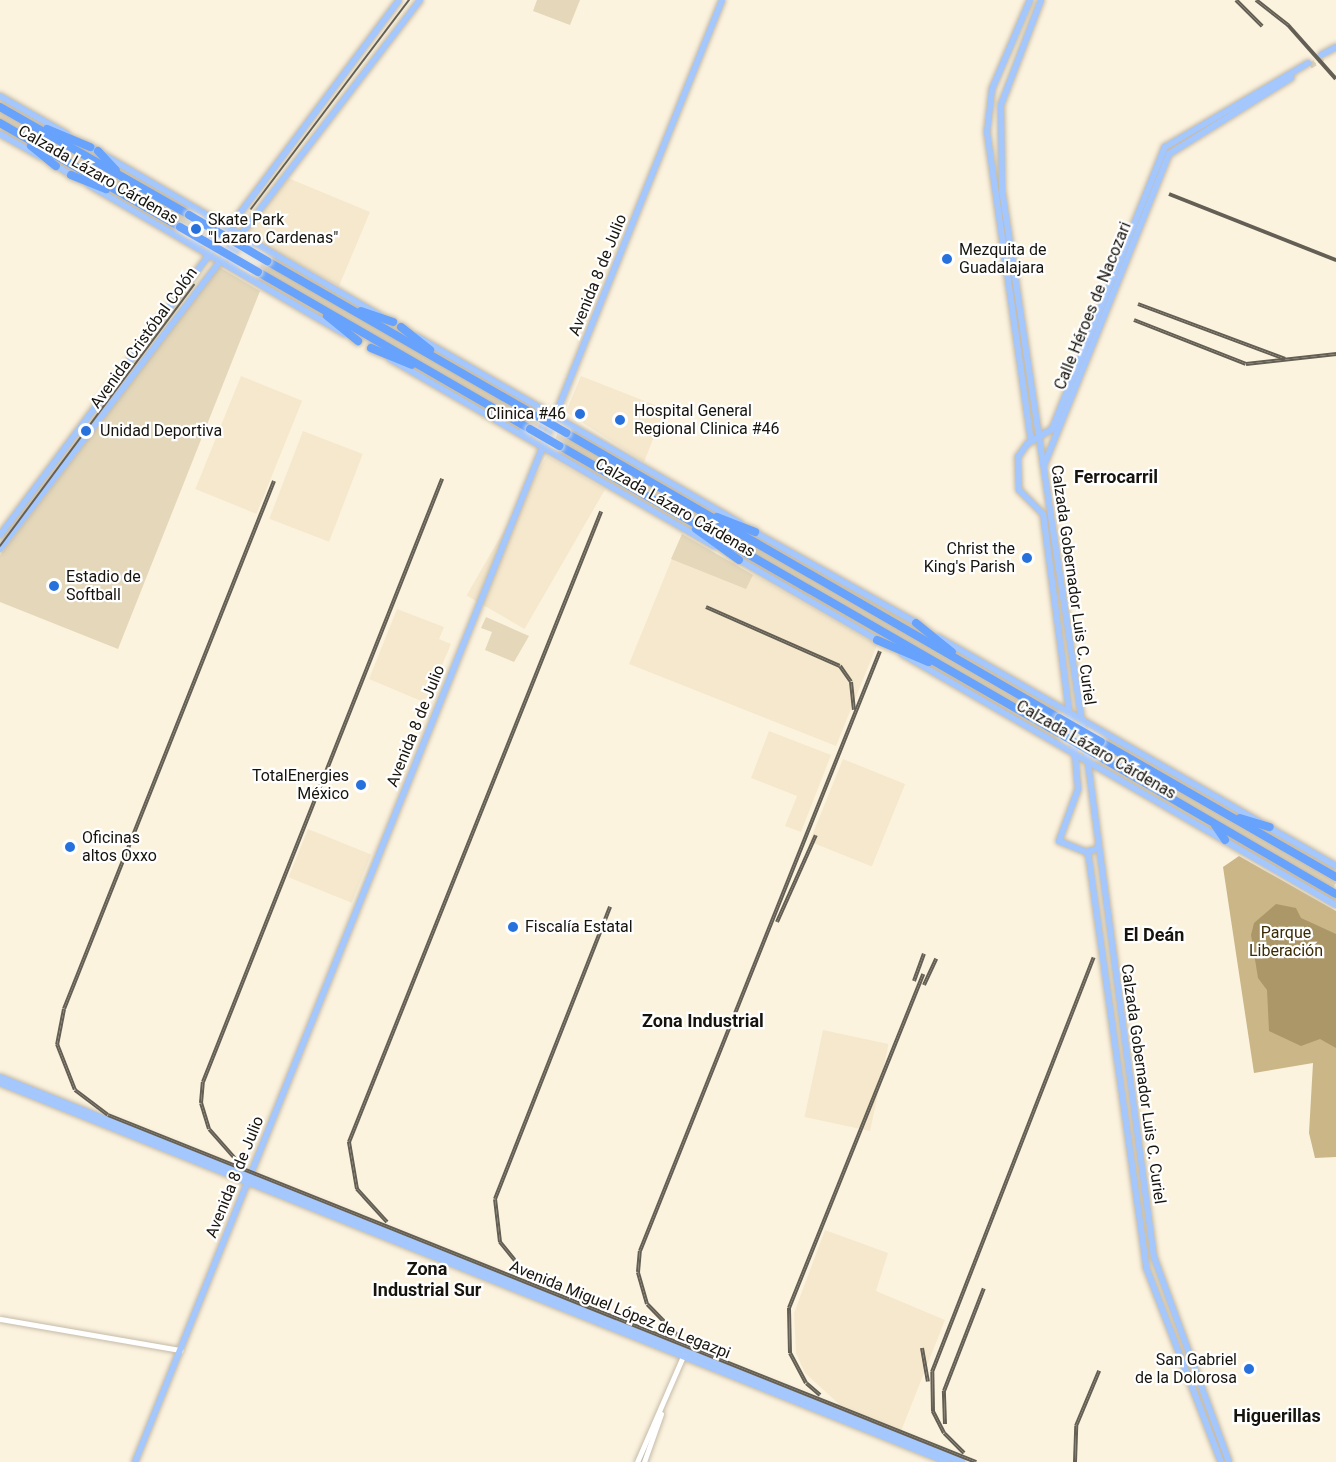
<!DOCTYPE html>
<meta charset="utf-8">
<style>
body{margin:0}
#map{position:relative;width:1336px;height:1462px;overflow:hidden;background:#fcf3df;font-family:Roboto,sans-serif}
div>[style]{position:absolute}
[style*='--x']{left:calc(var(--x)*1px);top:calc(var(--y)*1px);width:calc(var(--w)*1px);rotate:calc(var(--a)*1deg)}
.built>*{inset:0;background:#f5e8cd;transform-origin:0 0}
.green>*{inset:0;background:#e4d7ba;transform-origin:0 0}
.forest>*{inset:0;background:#cbb687}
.water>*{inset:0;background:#ac9769}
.major-tunnel>*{height:6px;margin-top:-3px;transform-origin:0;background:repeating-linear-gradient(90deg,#dad2c0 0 6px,transparent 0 9px)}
.roads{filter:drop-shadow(0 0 2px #c5bba8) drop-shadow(0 0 2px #c5bba8)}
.minor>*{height:5px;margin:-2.5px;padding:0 2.5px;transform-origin:2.5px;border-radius:2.5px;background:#fff}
.major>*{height:6px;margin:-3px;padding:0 3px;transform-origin:3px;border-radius:3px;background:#a4c7fd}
.highway>*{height:8px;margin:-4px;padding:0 4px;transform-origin:4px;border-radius:4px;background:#67a2fc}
.tram>*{height:1.5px;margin:-0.75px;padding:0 0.75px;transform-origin:0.75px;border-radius:0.75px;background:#645f54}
.rail>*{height:4px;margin-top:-2px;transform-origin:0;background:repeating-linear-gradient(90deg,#fff 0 4.5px,#645f54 0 9px);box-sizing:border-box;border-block:2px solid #645f54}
.bridges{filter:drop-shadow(0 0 2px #dfdedd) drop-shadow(0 0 2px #dfdedd)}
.highway-bridge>*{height:8px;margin:-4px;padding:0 4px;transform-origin:4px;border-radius:4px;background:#67a2fc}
.dots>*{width:16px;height:16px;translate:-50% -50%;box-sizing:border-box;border:3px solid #fff;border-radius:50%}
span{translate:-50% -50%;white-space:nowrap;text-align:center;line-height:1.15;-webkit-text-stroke:4.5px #fff;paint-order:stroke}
.street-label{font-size:16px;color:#17140d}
.poi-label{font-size:16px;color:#17140d}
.left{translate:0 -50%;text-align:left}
.right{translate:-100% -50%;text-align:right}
.park-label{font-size:16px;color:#3a2b03}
.neighbourhood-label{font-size:18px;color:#17140d;font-weight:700}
</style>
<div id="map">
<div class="built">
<div style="clip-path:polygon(288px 178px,370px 212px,339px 286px,244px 234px)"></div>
<div style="left:241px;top:376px;width:66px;height:122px;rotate:22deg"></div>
<div style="clip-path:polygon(581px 376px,665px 409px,644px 462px,566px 412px)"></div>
<div style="left:303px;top:431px;width:64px;height:94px;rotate:21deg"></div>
<div style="left:547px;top:456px;width:67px;height:161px;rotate:30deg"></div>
<div style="clip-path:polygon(682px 534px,877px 645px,836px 746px,629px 664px)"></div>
<div style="clip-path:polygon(397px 609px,444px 627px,439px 639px,451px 644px,426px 703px,369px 679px)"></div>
<div style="clip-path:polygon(769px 731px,831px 755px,801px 832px,785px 826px,797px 796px,751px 778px)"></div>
<div style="left:843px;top:759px;width:67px;height:89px;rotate:22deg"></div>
<div style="left:308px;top:829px;width:68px;height:52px;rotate:22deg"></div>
<div style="left:823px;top:1030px;width:67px;height:89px;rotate:12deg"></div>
<div style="clip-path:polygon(825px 1230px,888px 1253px,876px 1291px,945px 1320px,901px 1431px,840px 1405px,805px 1373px,796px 1353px,794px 1313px)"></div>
</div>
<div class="green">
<div style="clip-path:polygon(537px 0,580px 0,570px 25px,533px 11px)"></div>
<div style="clip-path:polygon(0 112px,191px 221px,194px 216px,114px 164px,207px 224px,205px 234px,198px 240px,0 120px)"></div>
<div style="left:263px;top:262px;width:319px;height:8px;rotate:30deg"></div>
<div style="clip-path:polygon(219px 267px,260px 291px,118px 649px,0 602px,0 555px)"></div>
<div style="clip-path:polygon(558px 432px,1067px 728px,1068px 737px,555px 440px)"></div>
<div style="clip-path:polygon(716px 518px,916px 625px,948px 652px)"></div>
<div style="clip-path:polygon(702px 531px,924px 659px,737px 557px)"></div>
<div style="clip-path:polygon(682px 534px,753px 575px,746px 589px,671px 559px)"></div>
<div style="clip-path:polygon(486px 617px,529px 636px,514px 662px,485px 650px,492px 632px,481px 628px)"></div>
<div style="clip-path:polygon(911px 657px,950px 674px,1069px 748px)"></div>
<div style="left:1086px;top:738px;width:289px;height:9px;rotate:30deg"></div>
<div style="clip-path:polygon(1224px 833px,1336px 897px,1336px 902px,1233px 843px)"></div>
</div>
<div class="forest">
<div style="clip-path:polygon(1239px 856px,1336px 911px,1336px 1157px,1315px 1158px,1309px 1133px,1313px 1063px,1254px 1073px,1223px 867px)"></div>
</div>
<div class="water">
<div style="clip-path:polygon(1276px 904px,1296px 908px,1301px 918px,1336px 934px,1336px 1048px,1320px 1039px,1301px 1046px,1269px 1031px,1267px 990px,1258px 978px,1251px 935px,1254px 923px)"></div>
</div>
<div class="major-tunnel">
<div style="--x:1310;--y:66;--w:15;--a:-32"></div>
</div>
<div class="roads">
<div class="minor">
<div style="--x:0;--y:1319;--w:183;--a:9.8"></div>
<div style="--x:637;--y:1462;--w:118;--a:-66.5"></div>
<div style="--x:644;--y:1462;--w:51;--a:-70.5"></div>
</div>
<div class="major">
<div style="--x:1030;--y:0;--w:97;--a:113.1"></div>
<div style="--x:992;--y:89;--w:43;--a:96.6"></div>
<div style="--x:987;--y:132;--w:312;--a:81.9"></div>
<div style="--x:1041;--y:0;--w:112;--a:110.9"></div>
<div style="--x:1001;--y:105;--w:85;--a:89.3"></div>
<div style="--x:1002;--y:190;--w:579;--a:81.46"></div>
<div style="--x:1088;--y:763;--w:498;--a:82.4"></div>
<div style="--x:1154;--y:1257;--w:218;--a:69.9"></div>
<div style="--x:1321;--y:55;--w:17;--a:-28"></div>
<div style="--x:0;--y:96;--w:77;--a:29.6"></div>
<div style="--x:0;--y:134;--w:47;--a:29.3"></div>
<div style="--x:87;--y:145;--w:340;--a:30.2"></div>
<div style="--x:53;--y:164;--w:26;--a:31"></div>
<div style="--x:89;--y:185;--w:296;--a:30.2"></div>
<div style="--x:192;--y:243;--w:14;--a:0"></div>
<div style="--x:206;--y:243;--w:14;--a:-51"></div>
<div style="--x:215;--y:232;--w:17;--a:-118"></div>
<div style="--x:235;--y:268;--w:11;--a:-117"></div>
<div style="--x:230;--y:258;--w:17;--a:-54"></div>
<div style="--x:240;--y:244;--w:12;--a:0"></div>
<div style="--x:416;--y:336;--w:374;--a:30"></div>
<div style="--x:390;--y:359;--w:374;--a:30"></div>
<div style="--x:522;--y:431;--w:17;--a:10"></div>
<div style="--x:539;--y:434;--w:17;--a:-66"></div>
<div style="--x:546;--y:418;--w:10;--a:-114"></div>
<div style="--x:1044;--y:465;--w:335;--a:-68.1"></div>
<div style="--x:1169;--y:154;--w:144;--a:-31.9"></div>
<div style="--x:751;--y:530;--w:194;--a:29.3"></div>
<div style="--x:0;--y:535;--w:667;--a:-53.28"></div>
<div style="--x:0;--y:549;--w:691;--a:-52.58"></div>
<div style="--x:736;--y:558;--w:168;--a:30.1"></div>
<div style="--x:938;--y:637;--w:459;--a:29.9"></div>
<div style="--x:902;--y:654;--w:501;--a:30.04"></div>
<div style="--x:1096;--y:849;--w:10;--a:163"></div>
<div style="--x:1086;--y:852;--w:29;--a:-158"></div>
<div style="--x:1059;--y:841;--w:55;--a:-69.9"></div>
<div style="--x:1078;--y:789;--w:33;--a:-95"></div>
<div style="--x:1075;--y:756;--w:244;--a:-97.5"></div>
<div style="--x:1043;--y:514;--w:34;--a:-135"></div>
<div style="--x:1019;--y:490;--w:33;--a:-92"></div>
<div style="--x:1018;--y:457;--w:16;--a:-55"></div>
<div style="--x:1027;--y:444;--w:29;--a:-31"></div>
<div style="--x:1052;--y:429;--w:304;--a:-68.2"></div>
<div style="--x:1165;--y:147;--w:166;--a:-30.4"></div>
<div style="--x:1088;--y:852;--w:419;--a:82"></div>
<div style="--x:1146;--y:1267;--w:209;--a:69"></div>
<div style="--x:0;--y:1077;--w:1036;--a:21.81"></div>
<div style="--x:0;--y:1083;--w:1020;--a:21.81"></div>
<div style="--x:135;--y:1462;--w:1575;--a:-68.12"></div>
</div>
<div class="highway">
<div style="--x:0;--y:107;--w:218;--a:29.7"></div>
<div style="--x:0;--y:123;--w:208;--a:30"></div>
<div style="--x:47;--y:129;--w:47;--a:22.7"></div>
<div style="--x:31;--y:146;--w:32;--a:39"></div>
<div style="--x:98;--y:151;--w:26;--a:47"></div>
<div style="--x:71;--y:175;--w:38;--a:22"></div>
<div style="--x:267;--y:261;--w:311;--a:29.9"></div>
<div style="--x:258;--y:272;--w:314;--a:30"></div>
<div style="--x:361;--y:311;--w:34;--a:19"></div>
<div style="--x:327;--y:316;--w:40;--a:39"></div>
<div style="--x:401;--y:327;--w:37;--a:38"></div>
<div style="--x:371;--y:348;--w:44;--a:22.5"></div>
<div style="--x:566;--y:433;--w:569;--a:30.03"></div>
<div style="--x:560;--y:446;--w:581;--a:29.92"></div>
<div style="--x:717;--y:517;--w:41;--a:21.5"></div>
<div style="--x:696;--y:529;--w:53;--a:35.8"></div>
<div style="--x:916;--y:623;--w:46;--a:38.9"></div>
<div style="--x:877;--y:640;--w:56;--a:23.3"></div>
<div style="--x:1101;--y:742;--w:271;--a:29.9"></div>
<div style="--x:1097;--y:755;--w:276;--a:30.2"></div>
<div style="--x:1240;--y:818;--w:31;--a:17"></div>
<div style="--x:1215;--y:825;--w:18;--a:56"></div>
</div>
</div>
<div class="tram">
<div style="--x:251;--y:209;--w:262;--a:-52.9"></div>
<div style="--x:0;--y:546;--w:325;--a:-53.4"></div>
</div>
<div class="rail">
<div style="--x:1236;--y:0;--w:37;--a:45"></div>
<div style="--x:1256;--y:0;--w:41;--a:38"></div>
<div style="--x:1288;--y:25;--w:72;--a:48.4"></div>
<div style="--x:1169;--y:194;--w:180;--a:21.6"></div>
<div style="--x:1138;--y:304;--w:157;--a:20.5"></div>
<div style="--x:1134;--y:320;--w:120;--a:21.4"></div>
<div style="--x:1246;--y:364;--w:91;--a:-6.3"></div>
<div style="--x:274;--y:481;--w:568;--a:111.69"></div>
<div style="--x:64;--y:1009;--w:36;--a:101"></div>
<div style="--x:57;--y:1044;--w:49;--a:68.6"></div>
<div style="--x:75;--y:1090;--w:41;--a:37.1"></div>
<div style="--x:108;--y:1115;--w:935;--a:21.79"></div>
<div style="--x:706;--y:607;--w:146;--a:23.8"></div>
<div style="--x:840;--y:666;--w:19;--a:55"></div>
<div style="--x:851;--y:682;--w:28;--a:84"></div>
<div style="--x:777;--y:922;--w:95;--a:-65.9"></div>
<div style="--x:914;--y:981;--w:29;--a:-70"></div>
<div style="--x:924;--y:985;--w:29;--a:-65"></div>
<div style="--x:239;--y:1163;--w:45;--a:-131.4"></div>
<div style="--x:209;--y:1129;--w:27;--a:-107"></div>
<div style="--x:201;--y:1103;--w:21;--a:-85"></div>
<div style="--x:203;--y:1082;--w:649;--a:-68.38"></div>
<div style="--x:387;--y:1222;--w:45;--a:-132.3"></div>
<div style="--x:357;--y:1189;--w:48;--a:-99.7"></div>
<div style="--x:349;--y:1142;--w:679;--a:-68.2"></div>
<div style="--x:530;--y:1279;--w:48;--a:-129"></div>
<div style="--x:500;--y:1242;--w:43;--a:-96.6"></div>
<div style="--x:495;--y:1199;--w:314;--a:-68.5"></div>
<div style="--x:680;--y:1338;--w:47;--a:-134.1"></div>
<div style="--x:647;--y:1304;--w:33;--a:-106"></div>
<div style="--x:638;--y:1272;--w:21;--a:-85"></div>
<div style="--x:640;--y:1251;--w:646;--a:-68.2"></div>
<div style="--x:922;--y:1348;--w:34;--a:80"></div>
<div style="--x:820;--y:1395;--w:18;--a:-139"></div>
<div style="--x:806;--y:1383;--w:34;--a:-118"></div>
<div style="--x:790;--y:1353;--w:45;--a:-91.3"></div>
<div style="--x:789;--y:1308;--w:360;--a:-68.1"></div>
<div style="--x:945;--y:1424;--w:33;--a:-92"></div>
<div style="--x:944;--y:1391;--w:110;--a:-68.8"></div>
<div style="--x:964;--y:1453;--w:28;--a:-135"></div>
<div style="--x:944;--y:1433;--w:25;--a:-117"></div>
<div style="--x:933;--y:1411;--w:39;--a:-91"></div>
<div style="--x:932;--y:1372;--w:445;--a:-68.7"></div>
<div style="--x:1075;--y:1462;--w:36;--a:-88"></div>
<div style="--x:1076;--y:1426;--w:60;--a:-67.3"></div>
</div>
<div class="bridges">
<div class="highway-bridge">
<div style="--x:189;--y:215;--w:91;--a:30.5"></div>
<div style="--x:180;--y:227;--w:90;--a:30"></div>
<div style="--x:537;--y:416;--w:34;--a:30"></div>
<div style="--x:530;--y:429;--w:34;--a:30"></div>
<div style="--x:1059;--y:718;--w:48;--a:29.7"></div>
<div style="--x:1064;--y:736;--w:38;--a:30"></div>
</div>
</div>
<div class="dots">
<div style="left:196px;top:229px;background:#2771dd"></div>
<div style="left:947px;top:259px;background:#2771dd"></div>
<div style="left:580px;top:414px;background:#2771dd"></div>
<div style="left:620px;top:420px;background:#2771dd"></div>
<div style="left:86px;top:431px;background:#2771dd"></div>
<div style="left:1027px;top:558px;background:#2771dd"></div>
<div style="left:54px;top:586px;background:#2771dd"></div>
<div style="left:361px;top:785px;background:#2771dd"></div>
<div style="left:70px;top:847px;background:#2771dd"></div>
<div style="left:513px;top:927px;background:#2771dd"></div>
<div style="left:1249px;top:1369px;background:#2771dd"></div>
</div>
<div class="street-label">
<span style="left:98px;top:175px;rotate:30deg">Calzada Lázaro Cárdenas</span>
<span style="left:598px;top:275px;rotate:-68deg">Avenida 8 de Julio</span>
<span style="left:1093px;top:306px;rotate:-68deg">Calle Héroes de Nacozari</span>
<span style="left:144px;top:338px;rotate:-54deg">Avenida Cristóbal Colón</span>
<span style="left:675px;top:508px;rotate:30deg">Calzada Lázaro Cárdenas</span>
<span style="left:1073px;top:585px;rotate:82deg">Calzada Gobernador Luis C. Curiel</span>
<span style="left:416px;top:726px;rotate:-68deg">Avenida 8 de Julio</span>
<span style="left:1096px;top:750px;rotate:30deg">Calzada Lázaro Cárdenas</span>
<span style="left:1143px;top:1084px;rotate:82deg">Calzada Gobernador Luis C. Curiel</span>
<span style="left:235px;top:1177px;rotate:-68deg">Avenida 8 de Julio</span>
<span style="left:620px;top:1310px;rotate:22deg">Avenida Miguel López de Legazpi</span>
</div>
<div class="poi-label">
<span class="left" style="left:208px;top:229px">Skate Park<br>"Lazaro Cardenas"</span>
<span class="left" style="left:959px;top:259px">Mezquita de<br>Guadalajara</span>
<span class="left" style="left:634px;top:420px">Hospital General<br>Regional Clinica #46</span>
<span class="right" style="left:566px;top:414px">Clinica #46</span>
<span class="left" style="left:100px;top:431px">Unidad Deportiva</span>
<span class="right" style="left:1015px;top:558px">Christ the<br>King's Parish</span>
<span class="left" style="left:66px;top:586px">Estadio de<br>Softball</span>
<span class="right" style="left:349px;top:785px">TotalEnergies<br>México</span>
<span class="left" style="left:82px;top:847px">Oficinas<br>altos Oxxo</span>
<span class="left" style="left:525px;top:927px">Fiscalía Estatal</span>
<span class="right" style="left:1237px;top:1369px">San Gabriel<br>de la Dolorosa</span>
</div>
<div class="park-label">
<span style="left:1286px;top:942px">Parque<br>Liberación</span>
</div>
<div class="neighbourhood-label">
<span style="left:1116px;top:477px">Ferrocarril</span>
<span style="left:1154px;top:935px">El Deán</span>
<span style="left:703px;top:1021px">Zona Industrial</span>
<span style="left:427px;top:1280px">Zona<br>Industrial Sur</span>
<span style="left:1277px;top:1416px">Higuerillas</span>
</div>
</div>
